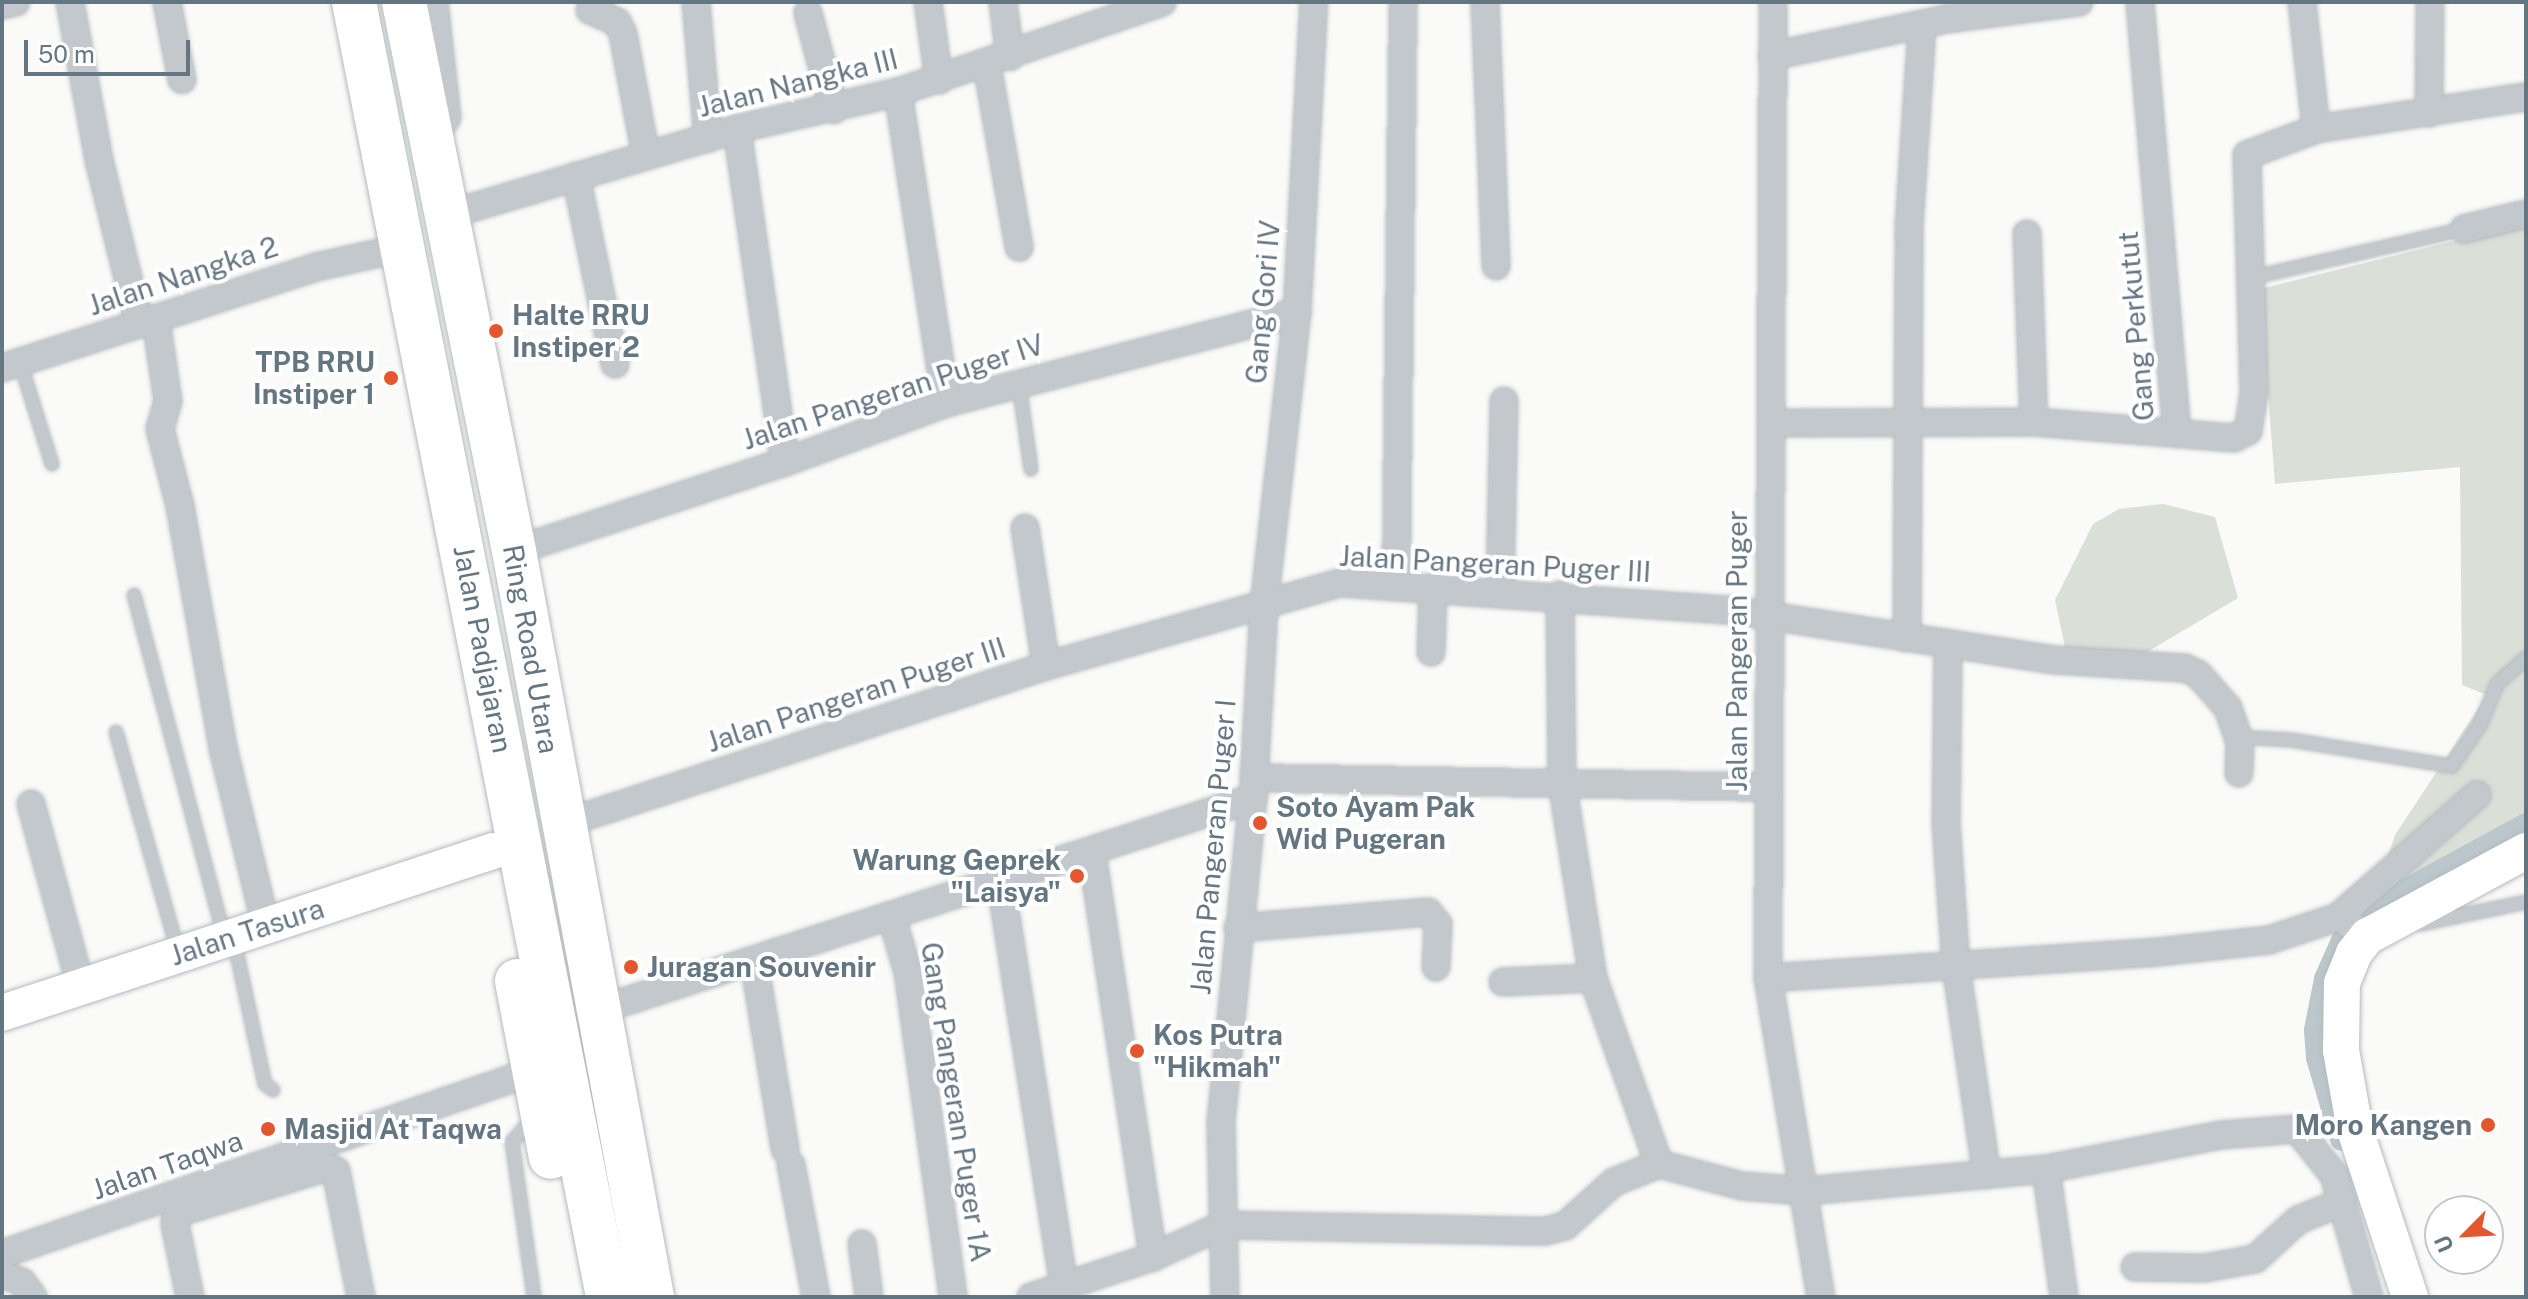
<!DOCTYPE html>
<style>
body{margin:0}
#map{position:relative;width:2528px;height:1299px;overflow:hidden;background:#fafaf8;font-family:"Public Sans",sans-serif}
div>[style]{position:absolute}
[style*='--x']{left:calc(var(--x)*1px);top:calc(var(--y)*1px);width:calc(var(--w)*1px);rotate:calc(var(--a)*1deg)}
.green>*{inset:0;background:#dadfd7}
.canal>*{height:24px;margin:-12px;padding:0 12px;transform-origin:12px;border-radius:12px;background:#bbc7cb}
.roads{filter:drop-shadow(0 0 2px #b3babf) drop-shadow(0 0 2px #b3babf)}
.lane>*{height:12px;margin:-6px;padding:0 6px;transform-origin:6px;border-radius:6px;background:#c3c8cc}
.street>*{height:26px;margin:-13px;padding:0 13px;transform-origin:13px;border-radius:13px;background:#c3c8cc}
.secondary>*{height:36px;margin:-18px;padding:0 18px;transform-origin:18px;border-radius:18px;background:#fff}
.highway>*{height:44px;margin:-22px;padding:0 22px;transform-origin:22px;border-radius:22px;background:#fff}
.dots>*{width:22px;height:22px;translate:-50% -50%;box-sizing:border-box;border:4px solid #fff;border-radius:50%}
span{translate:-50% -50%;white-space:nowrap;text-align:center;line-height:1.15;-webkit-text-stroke:8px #fff;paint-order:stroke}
.street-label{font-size:28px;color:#657683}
.poi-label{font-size:28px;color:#657683;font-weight:700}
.left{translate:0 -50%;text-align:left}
.right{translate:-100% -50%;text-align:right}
.frame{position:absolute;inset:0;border:4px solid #657683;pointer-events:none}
.north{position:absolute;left:2424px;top:1195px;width:80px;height:80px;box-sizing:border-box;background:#fff;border:2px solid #c1c8cd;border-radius:50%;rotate:246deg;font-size:22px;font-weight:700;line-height:32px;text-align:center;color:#657683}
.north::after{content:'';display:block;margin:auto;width:28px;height:36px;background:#e4572e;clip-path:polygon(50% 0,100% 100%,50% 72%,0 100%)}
.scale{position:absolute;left:24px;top:40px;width:166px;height:36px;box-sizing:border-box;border:4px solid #657683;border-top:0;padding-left:10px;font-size:24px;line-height:28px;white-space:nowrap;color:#657683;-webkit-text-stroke:6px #fff;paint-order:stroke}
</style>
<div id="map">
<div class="green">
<div style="clip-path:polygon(2526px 223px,2526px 816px,2373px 901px,2395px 835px,2487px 695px,2462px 685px,2460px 467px,2275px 484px,2260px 289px)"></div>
<div style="clip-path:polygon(2163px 504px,2215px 517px,2238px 598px,2137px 658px,2066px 652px,2055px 600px,2093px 524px,2119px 509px)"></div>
</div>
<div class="canal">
<div style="--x:2342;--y:1139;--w:84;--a:-106.5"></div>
<div style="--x:2318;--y:1058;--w:28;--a:-94"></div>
<div style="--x:2316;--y:1030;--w:52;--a:-78.9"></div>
<div style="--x:2326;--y:979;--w:49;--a:-66"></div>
<div style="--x:2346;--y:934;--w:26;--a:-50"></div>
<div style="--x:2363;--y:914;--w:186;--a:-28.6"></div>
</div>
<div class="roads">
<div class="lane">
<div style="--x:2250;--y:278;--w:220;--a:-12.9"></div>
<div style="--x:20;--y:362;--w:107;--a:72.6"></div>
<div style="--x:1019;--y:384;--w:86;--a:82"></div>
<div style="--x:134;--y:595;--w:353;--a:75.2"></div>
<div style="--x:116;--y:732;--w:228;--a:74.2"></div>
<div style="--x:2238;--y:737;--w:53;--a:3.2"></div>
<div style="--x:2291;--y:740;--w:163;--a:9.2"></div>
<div style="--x:2452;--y:766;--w:50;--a:-55.7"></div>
<div style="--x:2480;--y:725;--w:44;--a:-67.5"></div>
<div style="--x:2497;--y:684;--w:39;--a:-42"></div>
<div style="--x:2420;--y:924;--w:108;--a:-11.7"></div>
<div style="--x:234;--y:940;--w:147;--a:77.9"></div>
<div style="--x:265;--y:1084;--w:10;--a:37"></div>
<div style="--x:534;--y:1116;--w:34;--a:130"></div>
<div style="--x:512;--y:1142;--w:157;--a:81.9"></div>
</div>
<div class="street">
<div style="--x:70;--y:2;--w:161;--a:79.6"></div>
<div style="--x:99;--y:160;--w:168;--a:76.2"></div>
<div style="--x:167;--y:2;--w:79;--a:79.1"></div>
<div style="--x:434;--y:2;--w:116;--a:83.6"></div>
<div style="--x:447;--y:117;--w:8;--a:120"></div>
<div style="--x:696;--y:2;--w:137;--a:85"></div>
<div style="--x:928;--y:2;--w:79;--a:82"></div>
<div style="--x:1003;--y:2;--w:55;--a:82.7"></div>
<div style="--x:1485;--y:2;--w:264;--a:87.6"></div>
<div style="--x:1773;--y:2;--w:976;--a:90.29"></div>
<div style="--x:1768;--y:978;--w:323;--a:80.6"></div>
<div style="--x:2140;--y:2;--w:433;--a:85.1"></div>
<div style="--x:2302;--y:2;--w:128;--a:83.7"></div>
<div style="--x:2;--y:5;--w:14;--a:-12"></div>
<div style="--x:590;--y:10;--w:30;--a:24"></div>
<div style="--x:617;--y:22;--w:13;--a:63"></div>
<div style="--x:623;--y:34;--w:124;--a:79.3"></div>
<div style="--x:808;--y:13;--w:100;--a:75"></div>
<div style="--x:1772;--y:56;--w:178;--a:-12"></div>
<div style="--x:1946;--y:19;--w:134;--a:-7.3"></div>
<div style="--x:987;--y:65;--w:185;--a:80"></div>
<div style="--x:898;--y:92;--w:315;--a:81.2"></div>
<div style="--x:2429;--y:113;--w:111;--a:-89.5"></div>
<div style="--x:737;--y:129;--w:336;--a:81.8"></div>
<div style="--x:576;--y:176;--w:192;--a:78.3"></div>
<div style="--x:447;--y:215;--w:302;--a:-16.5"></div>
<div style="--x:737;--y:129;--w:165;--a:-12.9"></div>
<div style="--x:898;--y:92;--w:279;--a:-18.8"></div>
<div style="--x:2464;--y:229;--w:64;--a:-13.6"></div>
<div style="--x:2027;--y:234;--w:188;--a:87.9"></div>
<div style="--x:156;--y:320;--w:82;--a:81.6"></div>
<div style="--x:168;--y:401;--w:29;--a:106"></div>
<div style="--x:160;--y:429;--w:80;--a:75.4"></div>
<div style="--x:180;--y:506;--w:246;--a:79.9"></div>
<div style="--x:223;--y:748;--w:183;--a:76.4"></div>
<div style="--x:2;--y:368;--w:330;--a:-17.8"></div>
<div style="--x:316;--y:267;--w:70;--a:-12.4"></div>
<div style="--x:1772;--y:423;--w:262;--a:-0.2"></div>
<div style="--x:2034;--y:422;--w:201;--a:4.6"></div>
<div style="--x:2234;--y:438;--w:16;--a:-27"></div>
<div style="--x:2248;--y:431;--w:38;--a:-81"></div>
<div style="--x:2254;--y:393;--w:238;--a:-91.7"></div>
<div style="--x:2247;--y:155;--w:74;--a:-20.6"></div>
<div style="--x:2316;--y:129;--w:212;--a:-8.7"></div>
<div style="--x:1025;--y:528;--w:140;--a:81.3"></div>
<div style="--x:514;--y:551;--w:285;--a:-18.2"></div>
<div style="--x:785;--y:462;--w:171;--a:-20.1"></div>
<div style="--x:946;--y:403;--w:363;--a:-14.5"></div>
<div style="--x:1396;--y:586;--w:584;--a:-89.31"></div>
<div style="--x:1500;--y:591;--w:190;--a:-88.8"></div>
<div style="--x:1560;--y:595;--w:187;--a:89.4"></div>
<div style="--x:1562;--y:782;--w:198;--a:81"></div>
<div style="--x:1593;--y:978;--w:197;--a:70.5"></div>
<div style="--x:1907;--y:638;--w:411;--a:-89.7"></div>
<div style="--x:1909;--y:227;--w:202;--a:-86.3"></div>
<div style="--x:1948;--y:644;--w:179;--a:90.6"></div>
<div style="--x:1946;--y:823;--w:143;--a:86"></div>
<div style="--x:1956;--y:966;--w:211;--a:81.6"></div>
<div style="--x:1431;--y:652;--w:65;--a:-88.2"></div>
<div style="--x:1254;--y:778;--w:513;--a:1.01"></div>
<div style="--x:31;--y:804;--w:190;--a:74.7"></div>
<div style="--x:562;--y:824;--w:509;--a:-18.08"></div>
<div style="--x:1046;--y:666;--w:305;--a:-15.8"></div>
<div style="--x:1340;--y:583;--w:392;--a:4"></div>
<div style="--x:1731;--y:610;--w:328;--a:8.8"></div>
<div style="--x:2055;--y:660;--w:130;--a:3.5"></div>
<div style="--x:2185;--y:668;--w:14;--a:25"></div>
<div style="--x:2198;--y:674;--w:45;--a:48.6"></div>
<div style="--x:2228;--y:708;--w:36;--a:71"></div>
<div style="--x:2240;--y:742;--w:31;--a:92"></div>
<div style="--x:1092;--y:853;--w:409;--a:81.4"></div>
<div style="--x:1001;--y:884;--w:407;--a:81.1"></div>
<div style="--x:2338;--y:917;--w:185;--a:-41.3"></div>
<div style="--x:892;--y:918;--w:56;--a:73.5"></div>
<div style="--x:908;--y:972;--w:328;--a:82.1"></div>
<div style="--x:1238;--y:928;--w:191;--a:-4.8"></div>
<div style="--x:1428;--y:912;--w:16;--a:50"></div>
<div style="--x:1438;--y:924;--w:43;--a:92.7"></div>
<div style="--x:754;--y:961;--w:191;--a:80.6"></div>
<div style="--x:1768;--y:978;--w:381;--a:-3.8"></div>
<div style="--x:2148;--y:953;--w:122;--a:-6.1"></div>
<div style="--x:2269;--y:940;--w:73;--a:-18.4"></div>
<div style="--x:2338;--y:917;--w:36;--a:32"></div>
<div style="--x:1503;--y:982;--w:90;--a:-2.5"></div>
<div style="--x:599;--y:1010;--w:688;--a:-17.96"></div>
<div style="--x:791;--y:1165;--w:134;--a:79.3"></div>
<div style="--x:2046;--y:1169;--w:129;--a:82"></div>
<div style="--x:862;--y:1244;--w:53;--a:82.5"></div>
<div style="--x:2;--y:1254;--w:563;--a:-18.98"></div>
<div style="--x:2135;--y:1267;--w:70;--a:0.8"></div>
<div style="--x:2205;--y:1268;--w:51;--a:-10.2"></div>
<div style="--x:2255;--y:1259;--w:58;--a:-42.2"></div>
<div style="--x:2298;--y:1220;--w:48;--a:-22.2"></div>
<div style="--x:2;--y:1274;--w:22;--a:22"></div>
<div style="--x:22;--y:1282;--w:19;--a:54"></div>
<div style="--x:190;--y:1297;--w:75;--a:-101.6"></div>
<div style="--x:175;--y:1224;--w:11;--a:-80"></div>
<div style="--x:177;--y:1213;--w:157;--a:-17"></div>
<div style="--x:327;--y:1167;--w:10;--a:24"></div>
<div style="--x:336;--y:1171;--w:128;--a:78.8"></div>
<div style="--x:1031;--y:1297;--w:128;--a:-18.2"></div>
<div style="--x:1153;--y:1257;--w:77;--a:-24.6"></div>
<div style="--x:1223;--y:1225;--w:322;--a:1.1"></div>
<div style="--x:1545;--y:1231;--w:21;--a:-14"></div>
<div style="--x:1565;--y:1226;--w:66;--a:-41.9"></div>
<div style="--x:1614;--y:1182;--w:48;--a:-21.8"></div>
<div style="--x:1659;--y:1164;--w:86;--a:14.8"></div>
<div style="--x:1742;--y:1186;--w:63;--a:4.5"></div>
<div style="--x:1805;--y:1191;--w:242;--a:-5.2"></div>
<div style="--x:2046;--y:1169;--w:178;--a:-11"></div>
<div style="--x:2221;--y:1135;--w:76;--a:-4.5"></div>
<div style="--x:2297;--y:1129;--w:59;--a:51.2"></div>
<div style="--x:2334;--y:1175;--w:127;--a:74"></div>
<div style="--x:1225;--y:1297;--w:175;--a:-91.3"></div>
<div style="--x:1221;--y:1122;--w:326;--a:-84.4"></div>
<div style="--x:1253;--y:798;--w:192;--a:-86.7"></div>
<div style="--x:1264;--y:606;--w:296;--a:-83.6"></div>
<div style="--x:1297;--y:312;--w:310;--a:-86.9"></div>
</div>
<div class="secondary">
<div style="--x:2;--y:1013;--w:517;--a:-18.26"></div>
<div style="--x:2410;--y:1297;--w:176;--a:-108.2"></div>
<div style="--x:2355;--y:1130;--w:80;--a:-100"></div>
<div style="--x:2341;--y:1051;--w:68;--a:-89.2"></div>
<div style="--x:2342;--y:983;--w:32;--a:-68"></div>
<div style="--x:2354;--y:953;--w:22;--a:-51"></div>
<div style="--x:2368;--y:936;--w:179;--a:-28.3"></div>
</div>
<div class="highway">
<div style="--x:354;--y:2;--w:1320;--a:78.9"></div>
<div style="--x:404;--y:2;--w:560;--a:78.67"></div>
<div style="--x:514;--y:551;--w:759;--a:79.52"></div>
<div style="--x:517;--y:981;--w:179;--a:79.1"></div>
</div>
</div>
<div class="dots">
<div style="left:496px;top:331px;background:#e4572e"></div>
<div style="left:391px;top:378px;background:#e4572e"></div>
<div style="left:1260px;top:823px;background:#e4572e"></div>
<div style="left:1077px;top:876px;background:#e4572e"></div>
<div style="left:631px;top:967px;background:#e4572e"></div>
<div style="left:1137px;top:1051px;background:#e4572e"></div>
<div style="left:2488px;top:1125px;background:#e4572e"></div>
<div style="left:268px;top:1129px;background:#e4572e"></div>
</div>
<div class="street-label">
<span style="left:798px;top:83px;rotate:-14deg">Jalan Nangka III</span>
<span style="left:183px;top:276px;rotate:-18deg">Jalan Nangka 2</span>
<span style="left:1263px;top:302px;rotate:-85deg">Gang Gori IV</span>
<span style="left:2136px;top:326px;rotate:-95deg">Gang Perkutut</span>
<span style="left:893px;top:392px;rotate:-18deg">Jalan Pangeran Puger IV</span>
<span style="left:1495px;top:564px;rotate:3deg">Jalan Pangeran Puger III</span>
<span style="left:483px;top:649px;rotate:79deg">Jalan Padjajaran</span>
<span style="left:531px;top:649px;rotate:80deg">Ring Road Utara</span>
<span style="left:1737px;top:651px;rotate:-90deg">Jalan Pangeran Puger</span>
<span style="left:856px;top:695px;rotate:-18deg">Jalan Pangeran Puger III</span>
<span style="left:1213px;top:847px;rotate:-85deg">Jalan Pangeran Puger I</span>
<span style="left:247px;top:932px;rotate:-18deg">Jalan Tasura</span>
<span style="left:956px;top:1102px;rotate:81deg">Gang Pangeran Puger 1A</span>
<span style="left:167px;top:1165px;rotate:-19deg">Jalan Taqwa</span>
</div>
<div class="poi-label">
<span class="left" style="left:512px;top:331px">Halte RRU<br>Instiper 2</span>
<span class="right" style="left:375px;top:378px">TPB RRU<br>Instiper 1</span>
<span class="left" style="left:1276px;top:823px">Soto Ayam Pak<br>Wid Pugeran</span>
<span class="right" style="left:1061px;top:876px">Warung Geprek<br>"Laisya"</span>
<span class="left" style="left:647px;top:967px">Juragan Souvenir</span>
<span class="left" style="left:1153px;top:1051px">Kos Putra<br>"Hikmah"</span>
<span class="right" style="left:2472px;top:1125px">Moro Kangen</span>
<span class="left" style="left:284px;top:1129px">Masjid At Taqwa</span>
</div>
<div class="frame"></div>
<div class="north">U</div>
<div class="scale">50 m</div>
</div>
